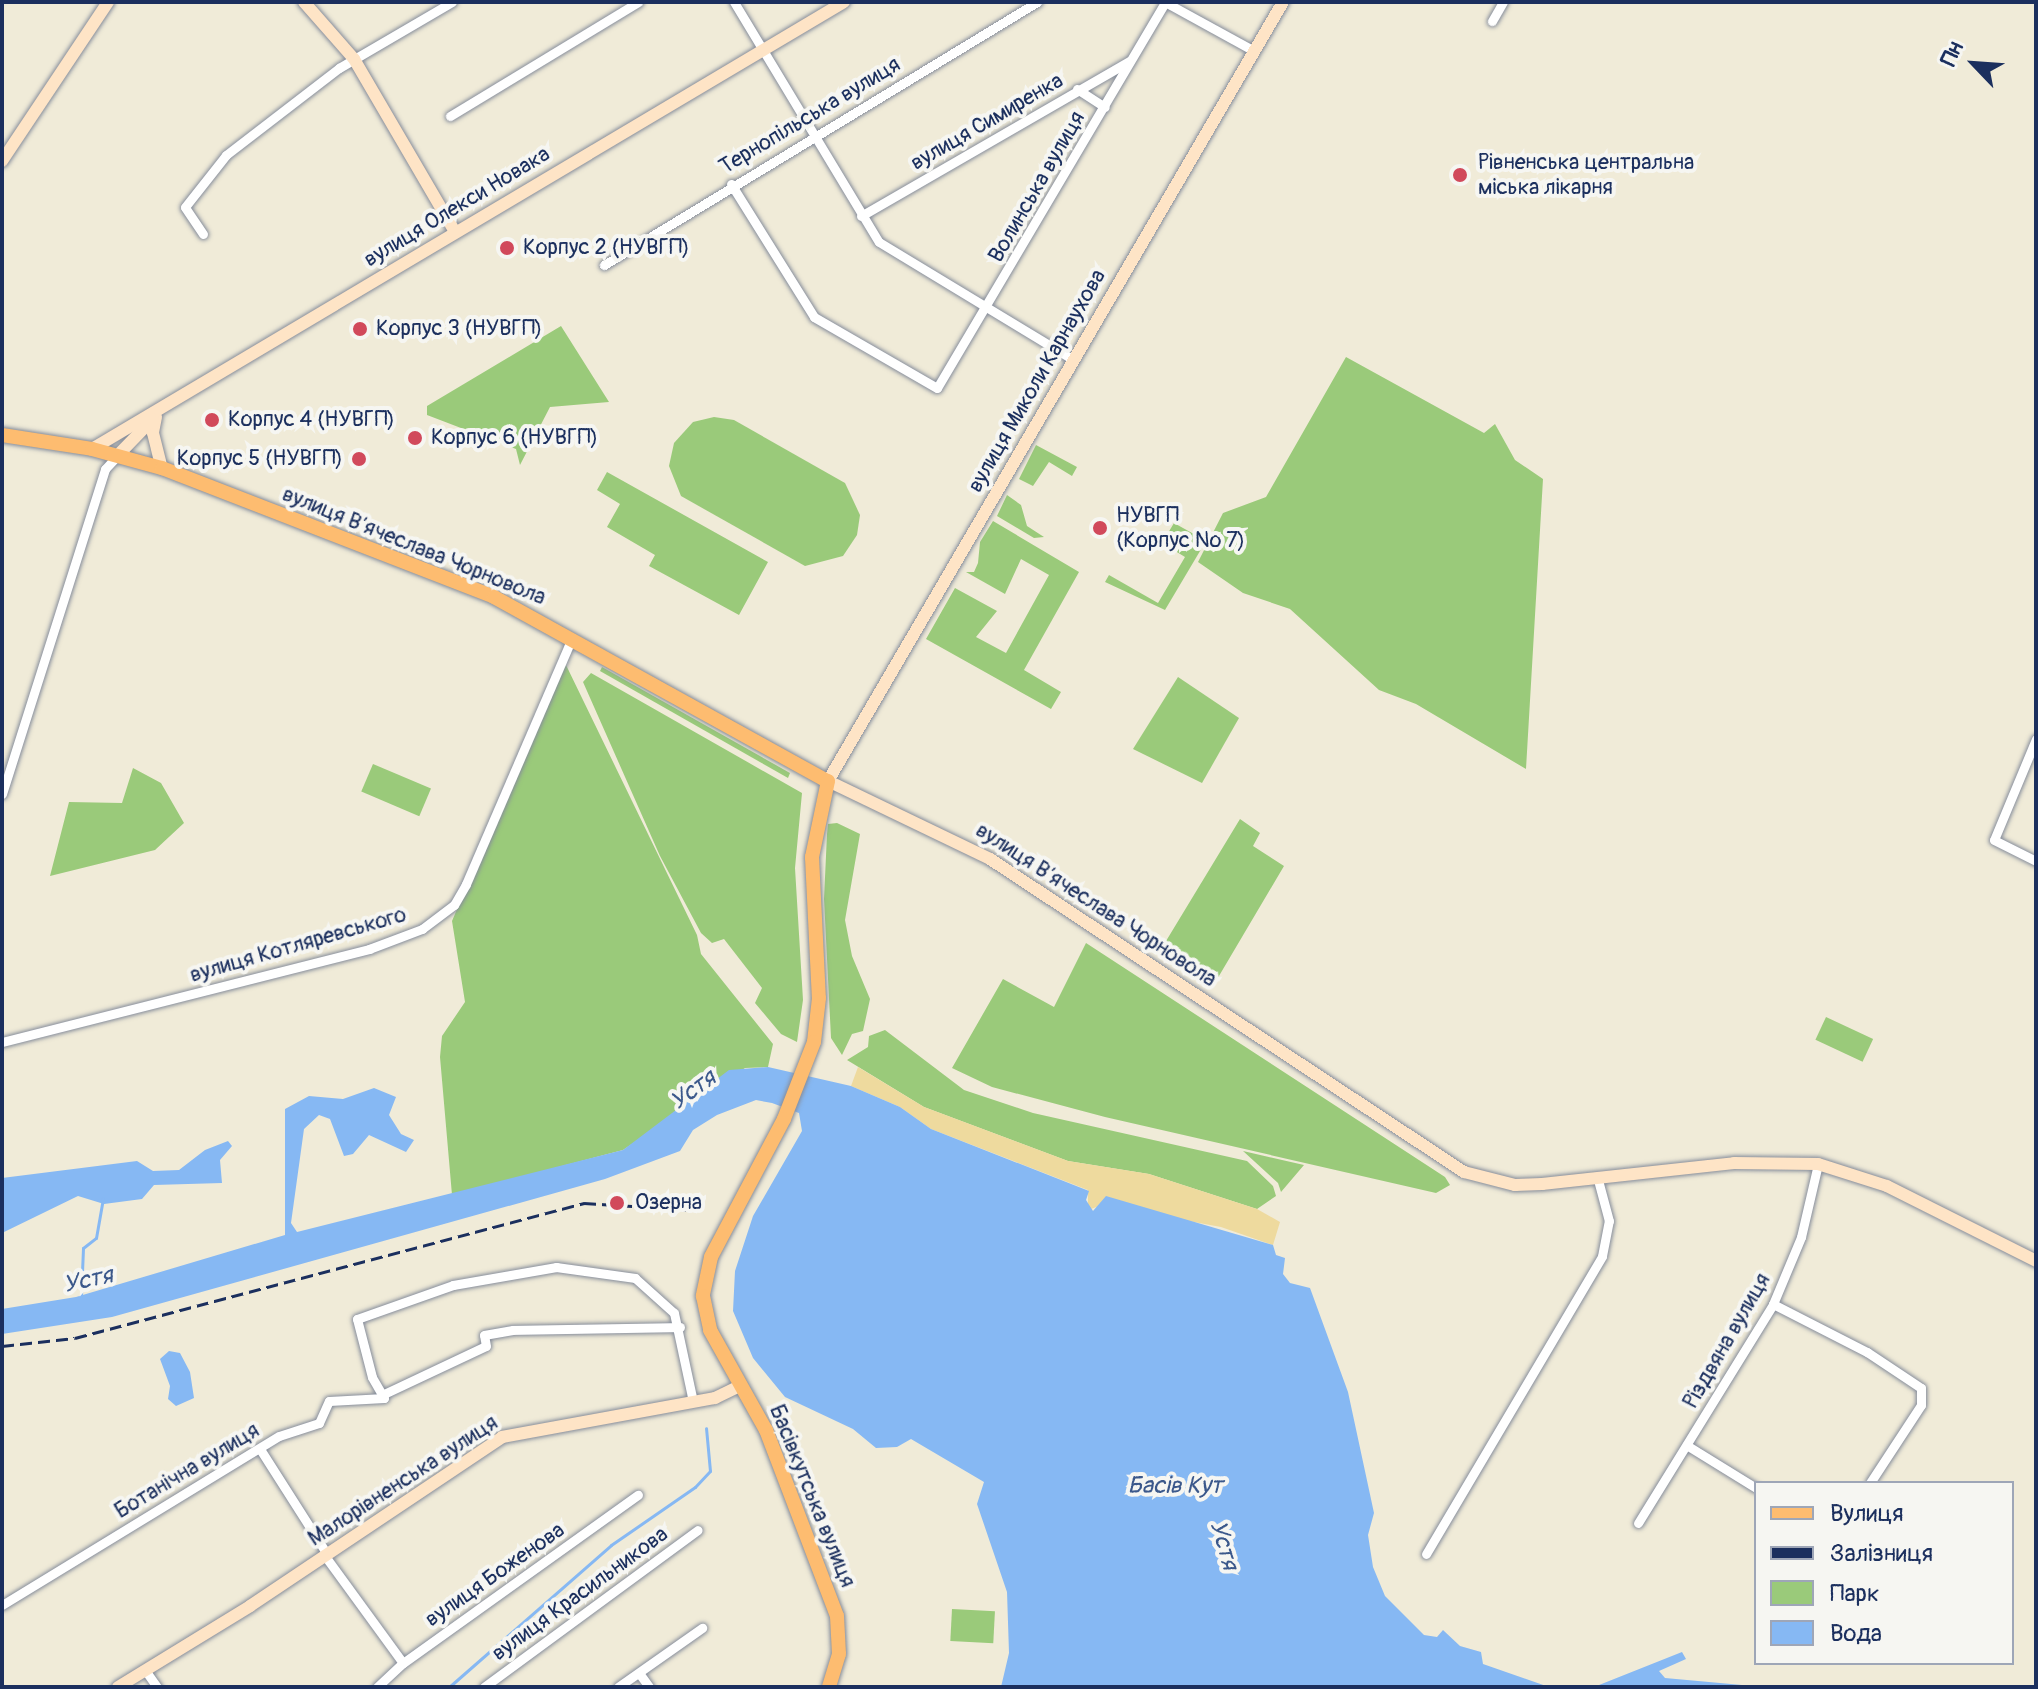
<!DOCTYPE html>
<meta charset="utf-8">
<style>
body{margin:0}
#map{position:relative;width:2038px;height:1689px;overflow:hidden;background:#f0ebd8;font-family:Pangolin,sans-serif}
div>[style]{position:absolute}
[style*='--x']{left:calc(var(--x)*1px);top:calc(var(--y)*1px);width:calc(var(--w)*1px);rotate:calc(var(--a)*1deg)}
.green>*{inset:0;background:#9aca7a;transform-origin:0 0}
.sand>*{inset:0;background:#eeda9e}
.water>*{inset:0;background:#86b8f3}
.stream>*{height:3px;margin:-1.5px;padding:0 1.5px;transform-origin:1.5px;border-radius:1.5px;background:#86b8f3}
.roads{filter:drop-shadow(0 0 2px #868d9b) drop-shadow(0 0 2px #868d9b)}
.street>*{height:9px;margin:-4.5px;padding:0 4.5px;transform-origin:4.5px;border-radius:4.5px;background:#fff}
.secondary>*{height:12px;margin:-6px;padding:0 6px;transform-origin:6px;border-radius:6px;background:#fee4c6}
.primary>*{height:14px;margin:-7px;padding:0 7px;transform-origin:7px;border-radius:7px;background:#fdbc70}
.rail>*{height:3px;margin-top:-1.5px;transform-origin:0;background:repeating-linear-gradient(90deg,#1b2f5e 0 12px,transparent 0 18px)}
.dots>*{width:22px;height:22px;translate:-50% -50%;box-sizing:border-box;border:4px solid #f6f6f2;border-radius:50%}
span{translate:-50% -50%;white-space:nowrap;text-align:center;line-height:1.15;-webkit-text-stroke:8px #f6f6f2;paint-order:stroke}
.street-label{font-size:22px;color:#1b2f5e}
.poi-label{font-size:22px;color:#1b2f5e}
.left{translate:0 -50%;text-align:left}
.right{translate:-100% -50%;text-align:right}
.water-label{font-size:24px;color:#3b588b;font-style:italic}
.frame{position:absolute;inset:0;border:4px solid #1b2f5e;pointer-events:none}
.legend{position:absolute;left:1754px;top:1481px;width:260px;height:184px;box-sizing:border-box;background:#f6f6f2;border:2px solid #9ea6b7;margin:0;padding:10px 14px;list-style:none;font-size:24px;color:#1b2f5e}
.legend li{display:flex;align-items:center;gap:16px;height:40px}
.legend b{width:40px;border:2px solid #9ea6b7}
.north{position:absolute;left:1934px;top:24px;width:80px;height:80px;-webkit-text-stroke:6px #f6f6f2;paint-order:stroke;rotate:295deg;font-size:22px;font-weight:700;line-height:32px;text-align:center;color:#1b2f5e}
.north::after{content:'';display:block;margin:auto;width:28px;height:36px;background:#1b2f5e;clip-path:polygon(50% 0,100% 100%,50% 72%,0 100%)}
</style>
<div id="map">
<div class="green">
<div style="clip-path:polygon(561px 326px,609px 402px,550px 407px,520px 465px,516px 449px,427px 415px,427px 406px)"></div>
<div style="clip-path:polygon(1346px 357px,1484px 433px,1495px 424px,1515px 460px,1543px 479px,1526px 769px,1416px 704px,1379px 690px,1290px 609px,1243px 593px,1198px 562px,1223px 513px,1266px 497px)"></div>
<div style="clip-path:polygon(714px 417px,734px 420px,845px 483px,860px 515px,857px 535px,843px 556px,805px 566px,681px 496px,669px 466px,674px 443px,693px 422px)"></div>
<div style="clip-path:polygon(1036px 445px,1077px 467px,1072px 476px,1049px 462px,1033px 486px,1019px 479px)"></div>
<div style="clip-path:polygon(607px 472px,768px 562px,739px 615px,649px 566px,655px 555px,607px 527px,620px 504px,597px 490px)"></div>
<div style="clip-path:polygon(1007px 495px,1021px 505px,1027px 526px,1044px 537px,1034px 538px,997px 516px)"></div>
<div style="clip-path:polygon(993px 521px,1079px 572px,1024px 670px,1061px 692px,1051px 709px,926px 639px,955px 588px,997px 611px,976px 637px,1006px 653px,1049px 575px,1021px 559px,1005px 594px,966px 572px,974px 572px,978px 563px,980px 542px)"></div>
<div style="clip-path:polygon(1174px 523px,1201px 538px,1203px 546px,1165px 610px,1105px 582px,1109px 575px,1158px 603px,1185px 557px,1162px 543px)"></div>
<div style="clip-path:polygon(566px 665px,697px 935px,701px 954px,773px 1044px,768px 1067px,745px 1068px,623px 1150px,452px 1195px,440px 1057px,442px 1036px,465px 1002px,452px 921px,556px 676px)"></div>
<div style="clip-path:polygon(602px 667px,790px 773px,788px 778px,600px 671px)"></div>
<div style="clip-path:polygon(591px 673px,802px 793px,795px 868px,803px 1000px,797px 1042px,781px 1034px,755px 1003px,762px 988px,724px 939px,712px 943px,701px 933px,660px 856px,583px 682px)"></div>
<div style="clip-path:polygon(1178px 677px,1239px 718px,1202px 783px,1133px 749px)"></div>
<div style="left:373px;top:764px;width:63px;height:30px;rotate:23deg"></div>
<div style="clip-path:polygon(133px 768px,161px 783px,184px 823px,155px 850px,50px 876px,69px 802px,122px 803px)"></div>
<div style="clip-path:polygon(1240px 819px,1260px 833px,1253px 846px,1284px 866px,1216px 981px,1163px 946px)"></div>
<div style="clip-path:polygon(837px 823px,860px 834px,845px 920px,852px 956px,870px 999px,863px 1031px,852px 1034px,842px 1055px,831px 1038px,824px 899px,827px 834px,828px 824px)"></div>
<div style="clip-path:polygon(1086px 943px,1445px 1177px,1450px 1185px,1436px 1193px,1105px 1117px,992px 1087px,952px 1068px,1003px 979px,1054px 1007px)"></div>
<div style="left:1826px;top:1017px;width:52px;height:25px;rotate:25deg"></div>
<div style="clip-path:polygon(885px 1030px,964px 1090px,1033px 1113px,1247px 1161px,1273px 1186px,1276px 1196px,1257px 1209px,1149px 1174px,1068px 1161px,924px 1107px,847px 1060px,868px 1047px,869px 1036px)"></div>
<div style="clip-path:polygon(1243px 1151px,1304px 1165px,1281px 1192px,1278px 1183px)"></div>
<div style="left:952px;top:1609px;width:43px;height:32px;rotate:3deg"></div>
</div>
<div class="sand">
<div style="clip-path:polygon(858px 1067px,924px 1107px,1068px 1161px,1149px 1174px,1257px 1209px,1280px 1222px,1273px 1245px,1221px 1227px,1102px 1205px,1088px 1210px,1088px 1190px,931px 1129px,900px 1107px,851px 1086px)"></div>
</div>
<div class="water">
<div style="clip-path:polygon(768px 1067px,851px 1086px,900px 1107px,931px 1129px,1089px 1191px,1086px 1200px,1093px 1211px,1106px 1196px,1273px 1245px,1276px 1255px,1285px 1258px,1283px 1274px,1290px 1283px,1310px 1288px,1348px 1392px,1374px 1513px,1368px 1535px,1373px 1567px,1385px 1596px,1424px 1635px,1437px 1637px,1443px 1630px,1460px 1646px,1481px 1652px,1483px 1664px,1549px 1687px,1001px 1687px,1009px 1653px,1007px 1592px,977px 1504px,984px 1482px,911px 1439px,897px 1447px,876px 1448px,853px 1429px,785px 1397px,753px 1358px,733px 1311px,735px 1271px,753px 1216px,802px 1131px,799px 1113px,772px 1103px,756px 1100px,717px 1115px,693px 1130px,680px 1151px,605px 1179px,112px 1317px,2px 1334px,2px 1309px,76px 1297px,285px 1235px,285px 1109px,309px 1096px,343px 1099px,374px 1088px,396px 1097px,389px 1115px,401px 1134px,414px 1140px,406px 1152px,369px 1135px,353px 1154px,344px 1156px,330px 1119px,319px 1115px,304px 1129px,291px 1223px,297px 1232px,623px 1150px,729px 1070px)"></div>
<div style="clip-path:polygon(228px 1141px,232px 1146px,220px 1160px,222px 1183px,154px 1185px,142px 1199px,104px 1204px,78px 1196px,2px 1233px,2px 1178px,137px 1161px,153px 1171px,179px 1170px,205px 1150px)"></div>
<div style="clip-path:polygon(169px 1351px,180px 1353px,190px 1372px,194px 1398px,176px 1406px,168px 1399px,170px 1386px,160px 1359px)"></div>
<div style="clip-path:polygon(1682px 1652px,1686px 1659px,1659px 1671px,1665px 1678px,1764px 1687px,1594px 1687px)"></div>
</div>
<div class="stream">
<div style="--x:81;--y:1296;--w:48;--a:-87.6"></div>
<div style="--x:83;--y:1248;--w:16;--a:-38"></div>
<div style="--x:96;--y:1238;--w:40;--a:-80"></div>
<div style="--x:449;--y:1687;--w:215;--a:-41.2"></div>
<div style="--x:611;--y:1545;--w:102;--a:-34.6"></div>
<div style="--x:695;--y:1487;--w:22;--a:-47"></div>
<div style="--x:710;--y:1471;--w:43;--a:-95.3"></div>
</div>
<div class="roads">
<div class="street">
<div style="--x:734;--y:2;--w:280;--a:58.9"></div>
<div style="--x:879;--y:242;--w:226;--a:31.2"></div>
<div style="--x:1165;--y:2;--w:102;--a:28.8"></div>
<div style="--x:1492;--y:21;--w:22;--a:-60"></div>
<div style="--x:1077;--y:89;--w:33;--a:33"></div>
<div style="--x:450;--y:116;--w:220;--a:-31.2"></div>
<div style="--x:731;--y:184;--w:157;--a:58"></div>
<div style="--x:814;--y:317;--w:142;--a:30"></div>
<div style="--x:937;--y:388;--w:448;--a:-59.4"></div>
<div style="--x:861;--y:216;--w:310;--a:-30"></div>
<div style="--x:203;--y:234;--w:32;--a:-124"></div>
<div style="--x:185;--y:207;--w:66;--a:-51.7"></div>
<div style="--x:226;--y:155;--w:143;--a:-37.6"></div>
<div style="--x:339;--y:68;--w:131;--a:-30.3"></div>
<div style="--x:604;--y:265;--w:507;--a:-31.27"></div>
<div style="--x:2036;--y:739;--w:109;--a:112.6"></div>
<div style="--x:1994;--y:840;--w:47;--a:26.6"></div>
<div style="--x:2;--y:794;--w:341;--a:-72.4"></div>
<div style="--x:105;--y:469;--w:19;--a:-47"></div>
<div style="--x:2;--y:1042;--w:379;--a:-14.2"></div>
<div style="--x:369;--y:949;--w:57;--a:-20.7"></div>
<div style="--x:422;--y:929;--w:40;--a:-37"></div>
<div style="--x:454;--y:905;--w:24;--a:-60"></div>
<div style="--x:466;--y:884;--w:268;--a:-66.7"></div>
<div style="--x:1773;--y:1304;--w:106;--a:27.1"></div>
<div style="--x:1867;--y:1352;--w:65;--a:33.7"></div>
<div style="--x:1921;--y:1388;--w:17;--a:90"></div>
<div style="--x:1921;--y:1405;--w:93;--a:123.2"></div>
<div style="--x:386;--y:1393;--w:110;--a:-25.2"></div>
<div style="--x:486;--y:1346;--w:11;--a:-100"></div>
<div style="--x:484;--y:1335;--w:29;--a:-10"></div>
<div style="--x:513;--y:1330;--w:167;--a:-1"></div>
<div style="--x:1688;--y:1446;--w:80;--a:31.7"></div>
<div style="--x:260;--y:1449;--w:125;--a:57.5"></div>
<div style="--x:1638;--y:1523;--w:257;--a:-58.3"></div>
<div style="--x:1773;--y:1304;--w:73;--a:-67.3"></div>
<div style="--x:1801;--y:1237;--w:75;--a:-76.9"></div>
<div style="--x:1426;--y:1554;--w:346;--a:-59.4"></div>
<div style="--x:1602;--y:1256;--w:36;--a:-79"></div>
<div style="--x:1609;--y:1221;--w:42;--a:-105"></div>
<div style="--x:325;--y:1556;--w:132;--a:53.9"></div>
<div style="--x:2;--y:1605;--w:324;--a:-31.4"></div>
<div style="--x:279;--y:1436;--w:42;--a:-18"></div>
<div style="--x:319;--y:1423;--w:24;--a:-66"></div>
<div style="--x:329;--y:1401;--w:55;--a:-3.1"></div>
<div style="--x:384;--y:1398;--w:24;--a:-120"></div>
<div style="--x:372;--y:1377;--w:60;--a:-104.5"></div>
<div style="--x:357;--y:1319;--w:102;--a:-19.5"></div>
<div style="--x:453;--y:1285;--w:105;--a:-9.9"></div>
<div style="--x:556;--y:1267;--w:80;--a:7.9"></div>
<div style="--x:635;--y:1278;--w:52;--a:41.9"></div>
<div style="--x:674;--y:1313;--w:91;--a:77.9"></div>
<div style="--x:145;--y:1670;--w:21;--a:55"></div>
<div style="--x:639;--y:1673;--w:17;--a:54"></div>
<div style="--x:377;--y:1687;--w:35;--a:-43"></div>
<div style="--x:403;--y:1663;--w:289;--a:-35.6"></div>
<div style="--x:484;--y:1687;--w:265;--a:-36.3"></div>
<div style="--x:618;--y:1687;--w:103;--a:-35.1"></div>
</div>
<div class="secondary">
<div style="--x:304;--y:2;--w:76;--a:48.7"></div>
<div style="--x:354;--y:59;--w:198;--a:59.7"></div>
<div style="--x:1283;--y:2;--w:902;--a:120.29"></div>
<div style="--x:828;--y:781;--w:180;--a:25.7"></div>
<div style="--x:990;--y:859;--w:568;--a:33.44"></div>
<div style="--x:1464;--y:1172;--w:53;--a:14.3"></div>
<div style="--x:1515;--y:1185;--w:27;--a:-2"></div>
<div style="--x:1542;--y:1184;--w:193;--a:-6.2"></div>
<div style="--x:1734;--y:1163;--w:84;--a:0.7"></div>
<div style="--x:1818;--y:1164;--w:72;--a:17.7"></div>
<div style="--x:1887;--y:1186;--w:167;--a:26.7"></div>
<div style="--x:2;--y:161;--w:191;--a:-56.3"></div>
<div style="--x:156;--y:417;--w:16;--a:101"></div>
<div style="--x:153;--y:433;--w:36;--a:76"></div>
<div style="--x:92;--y:449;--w:875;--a:-30.73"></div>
<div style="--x:118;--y:455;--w:50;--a:-45.8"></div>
<div style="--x:118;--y:1687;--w:155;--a:-31.5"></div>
<div style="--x:250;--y:1606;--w:303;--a:-33.8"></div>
<div style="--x:502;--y:1437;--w:217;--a:-10.4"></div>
<div style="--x:715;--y:1398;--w:28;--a:-26"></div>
</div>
<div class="primary">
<div style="--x:2;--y:435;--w:91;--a:8.8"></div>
<div style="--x:92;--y:449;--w:73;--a:15.2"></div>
<div style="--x:162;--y:468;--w:356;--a:21.2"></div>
<div style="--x:494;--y:597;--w:381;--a:28.9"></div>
<div style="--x:828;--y:781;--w:78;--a:101.9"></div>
<div style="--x:812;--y:857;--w:141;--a:87.2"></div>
<div style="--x:819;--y:998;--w:44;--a:96.5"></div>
<div style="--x:814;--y:1042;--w:83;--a:111.3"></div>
<div style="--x:784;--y:1119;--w:156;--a:117.9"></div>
<div style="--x:711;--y:1257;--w:40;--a:102"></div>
<div style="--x:703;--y:1296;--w:35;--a:78"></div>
<div style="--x:710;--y:1330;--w:115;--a:60.8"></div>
<div style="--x:766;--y:1430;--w:199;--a:69.1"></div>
<div style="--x:837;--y:1616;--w:38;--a:87"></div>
<div style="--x:839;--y:1654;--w:34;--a:107"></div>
</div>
</div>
<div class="rail">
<div style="--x:2;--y:1346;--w:73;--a:-6.3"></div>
<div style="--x:75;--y:1338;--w:527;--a:-14.85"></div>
<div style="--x:584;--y:1203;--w:112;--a:3.6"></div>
</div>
<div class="dots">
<div style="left:1460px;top:175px;background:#d1495b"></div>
<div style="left:507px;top:248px;background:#d1495b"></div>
<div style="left:360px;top:329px;background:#d1495b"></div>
<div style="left:212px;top:420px;background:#d1495b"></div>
<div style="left:415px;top:438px;background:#d1495b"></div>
<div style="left:359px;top:459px;background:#d1495b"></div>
<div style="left:1100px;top:528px;background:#d1495b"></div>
<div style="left:617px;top:1203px;background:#d1495b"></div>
</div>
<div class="street-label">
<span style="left:810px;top:116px;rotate:-31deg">Тернопільська вулиця</span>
<span style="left:987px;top:122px;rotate:-30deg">вулиця Симиренка</span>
<span style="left:1037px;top:187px;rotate:-60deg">Волинська вулиця</span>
<span style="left:457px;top:207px;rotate:-31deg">вулиця Олекси Новака</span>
<span style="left:1037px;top:381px;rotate:-60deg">вулиця Миколи Карнаухова</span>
<span style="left:414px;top:546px;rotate:22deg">вулиця Вʼячеслава Чорновола</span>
<span style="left:1096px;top:905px;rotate:33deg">вулиця Вʼячеслава Чорновола</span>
<span style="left:298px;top:945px;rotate:-16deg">вулиця Котляревського</span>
<span style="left:1727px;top:1341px;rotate:-60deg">Різдвяна вулиця</span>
<span style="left:187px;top:1471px;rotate:-31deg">Ботанічна вулиця</span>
<span style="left:403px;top:1481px;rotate:-33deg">Малорівненська вулиця</span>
<span style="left:812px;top:1496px;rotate:68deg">Басівкутська вулиця</span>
<span style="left:495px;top:1575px;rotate:-35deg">вулиця Боженова</span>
<span style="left:580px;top:1594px;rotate:-36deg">вулиця Красильникова</span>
</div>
<div class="poi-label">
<span class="left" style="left:1478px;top:175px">Рівненська центральна<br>міська лікарня</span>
<span class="left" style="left:523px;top:248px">Корпус 2 (НУВГП)</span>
<span class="left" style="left:376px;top:329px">Корпус 3 (НУВГП)</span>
<span class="left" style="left:228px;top:420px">Корпус 4 (НУВГП)</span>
<span class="left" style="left:431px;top:438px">Корпус 6 (НУВГП)</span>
<span class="right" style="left:343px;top:459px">Корпус 5 (НУВГП)</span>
<span class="left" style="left:1116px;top:528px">НУВГП<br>(Корпус № 7)</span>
<span class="left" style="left:635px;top:1203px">Озерна</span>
</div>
<div class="water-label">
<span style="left:693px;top:1090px;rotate:-36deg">Устя</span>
<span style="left:88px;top:1280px;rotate:-12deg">Устя</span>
<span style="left:1175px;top:1486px">Басів Кут</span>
<span style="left:1224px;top:1545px;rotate:74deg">Устя</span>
</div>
<div class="frame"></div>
<ul class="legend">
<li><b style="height:10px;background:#fdbc70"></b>Вулиця</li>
<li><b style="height:10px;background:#1b2f5e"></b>Залізниця</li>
<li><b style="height:22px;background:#9aca7a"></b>Парк</li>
<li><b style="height:22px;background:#86b8f3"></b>Вода</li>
</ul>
<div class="north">Пн</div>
</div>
